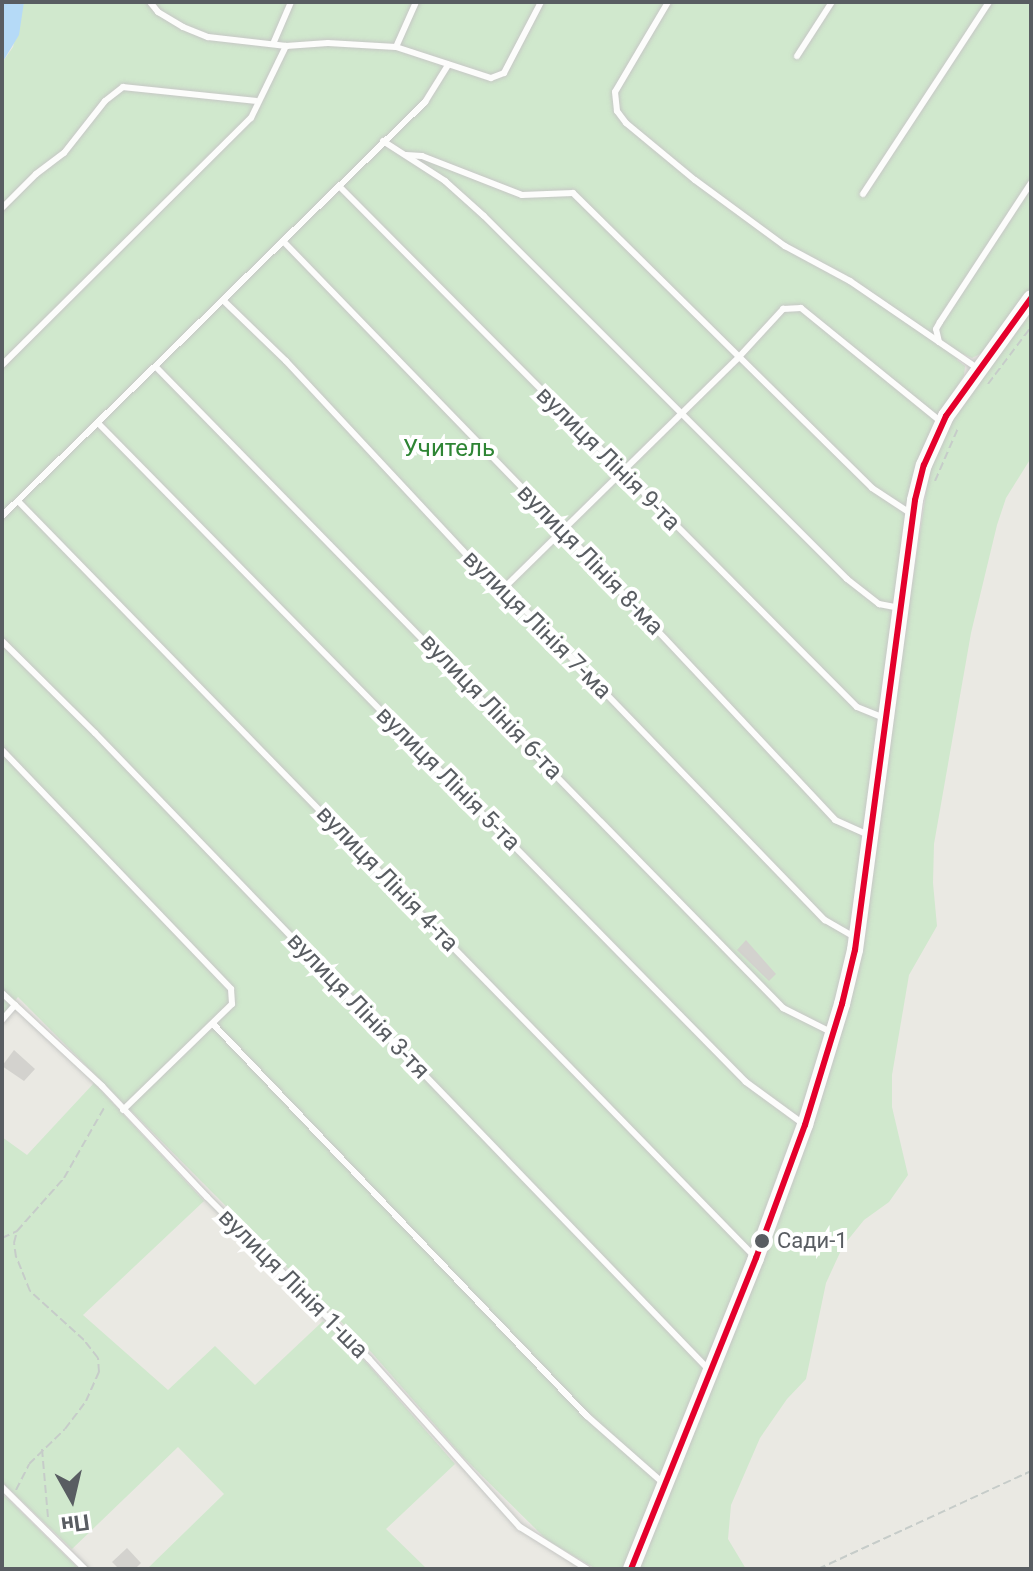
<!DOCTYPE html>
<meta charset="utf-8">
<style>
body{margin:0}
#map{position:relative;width:1033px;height:1571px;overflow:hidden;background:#eae9e3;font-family:Roboto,sans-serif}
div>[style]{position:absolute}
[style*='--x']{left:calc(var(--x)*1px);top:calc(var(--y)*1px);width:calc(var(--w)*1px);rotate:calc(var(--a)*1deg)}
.green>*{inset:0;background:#d0e8cd}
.water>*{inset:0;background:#b5daf7}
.building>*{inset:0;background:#d3d2ce}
.path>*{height:2px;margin-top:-1px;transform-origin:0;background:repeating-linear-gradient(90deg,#c6ccc9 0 8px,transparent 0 12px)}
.roads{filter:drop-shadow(0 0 2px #c6c7c5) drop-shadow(0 0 2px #c6c7c5)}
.service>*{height:6px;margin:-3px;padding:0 3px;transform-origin:3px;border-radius:3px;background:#fcfcfb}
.secondary>*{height:16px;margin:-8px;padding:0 8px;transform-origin:8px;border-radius:8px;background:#fcfcfb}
.bus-1>*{height:6px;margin:-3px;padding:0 3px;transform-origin:3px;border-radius:3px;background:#e4002b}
.dots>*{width:22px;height:22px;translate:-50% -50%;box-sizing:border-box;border:4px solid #fff;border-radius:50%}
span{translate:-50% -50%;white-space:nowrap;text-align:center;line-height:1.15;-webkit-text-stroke:8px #fff;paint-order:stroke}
.bus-label{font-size:22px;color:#595d62}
.left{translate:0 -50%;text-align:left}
.park-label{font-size:24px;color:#2e8534}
.street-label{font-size:24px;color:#595d62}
.frame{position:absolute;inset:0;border:4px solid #595d62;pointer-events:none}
.north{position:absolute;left:32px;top:1459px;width:80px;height:80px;-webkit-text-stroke:6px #fff;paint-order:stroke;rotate:172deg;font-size:22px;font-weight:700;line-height:32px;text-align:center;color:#595d62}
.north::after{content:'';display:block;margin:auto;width:28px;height:36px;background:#595d62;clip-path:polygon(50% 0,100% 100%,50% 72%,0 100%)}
</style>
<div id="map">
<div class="green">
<div style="clip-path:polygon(24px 2px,1031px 2px,1031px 287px,982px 353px,972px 358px,961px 353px,957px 360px,965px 366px,964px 375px,939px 417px,919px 462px,852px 930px,836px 1002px,782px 1173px,625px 1569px,596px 1569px,547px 1540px,463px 1457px,372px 1353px,18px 997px,2px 1016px,2px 63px,13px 47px)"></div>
<div style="clip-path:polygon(1031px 309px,1031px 458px,1006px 498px,997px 525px,971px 633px,934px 844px,933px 883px,937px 926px,909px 975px,892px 1075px,892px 1107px,908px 1175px,889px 1202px,864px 1220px,843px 1246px,826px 1283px,806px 1379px,787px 1399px,760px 1438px,731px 1505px,728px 1539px,746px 1569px,638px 1569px,715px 1381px,792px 1178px,848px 1007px,930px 467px,948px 425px)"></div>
<div style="clip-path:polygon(94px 1083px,204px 1201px,83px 1315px,168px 1390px,215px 1346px,255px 1385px,323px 1321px,365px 1361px,455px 1464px,386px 1529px,427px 1569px,147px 1569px,224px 1494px,178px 1447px,72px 1549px,2px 1482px,2px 1137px,27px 1155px)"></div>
<div style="clip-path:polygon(2px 1494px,9px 1500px,79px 1569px,2px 1569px)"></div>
</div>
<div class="water">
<div style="clip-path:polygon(2px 2px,24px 2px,19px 35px,2px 63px)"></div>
</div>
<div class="building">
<div style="clip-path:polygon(746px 940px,776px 974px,769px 981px,737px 950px)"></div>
<div style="clip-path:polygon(14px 1050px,35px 1069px,24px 1081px,2px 1066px)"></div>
<div style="clip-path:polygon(127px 1548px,141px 1563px,135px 1569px,119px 1569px,112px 1562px)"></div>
</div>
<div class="path">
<div style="--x:988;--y:384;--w:71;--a:-53"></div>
<div style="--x:935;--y:481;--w:58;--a:-66.5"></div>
<div style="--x:2;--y:1238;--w:17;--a:-25"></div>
<div style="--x:17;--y:1231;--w:71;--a:-48.4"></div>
<div style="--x:64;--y:1178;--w:83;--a:-60.3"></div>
<div style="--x:42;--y:1449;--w:69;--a:85"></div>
<div style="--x:16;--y:1490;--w:29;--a:-63"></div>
<div style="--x:29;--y:1464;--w:50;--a:-44.2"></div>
<div style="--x:65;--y:1429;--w:35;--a:-53"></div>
<div style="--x:86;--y:1401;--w:32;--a:-66"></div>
<div style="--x:99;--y:1372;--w:14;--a:-94"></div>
<div style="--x:98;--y:1358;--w:23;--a:-128"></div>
<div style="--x:84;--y:1340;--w:73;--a:-137.8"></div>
<div style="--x:30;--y:1291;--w:37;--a:-112"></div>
<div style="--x:16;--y:1257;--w:14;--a:-98"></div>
<div style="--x:14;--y:1243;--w:12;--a:-76"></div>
<div style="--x:818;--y:1569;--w:234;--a:-24.7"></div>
</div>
<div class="roads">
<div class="service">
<div style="--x:150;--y:2;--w:13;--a:51"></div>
<div style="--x:158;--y:12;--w:29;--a:31"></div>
<div style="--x:183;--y:27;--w:27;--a:22"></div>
<div style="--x:208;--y:37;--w:79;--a:6.6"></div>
<div style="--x:286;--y:46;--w:42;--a:-4.1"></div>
<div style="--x:328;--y:43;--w:68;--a:3.4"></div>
<div style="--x:396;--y:47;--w:100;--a:18.1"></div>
<div style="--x:491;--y:78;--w:14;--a:-21"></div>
<div style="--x:504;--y:73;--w:80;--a:-62.5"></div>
<div style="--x:668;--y:2;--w:104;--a:120.5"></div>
<div style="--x:615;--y:92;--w:19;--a:84"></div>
<div style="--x:617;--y:111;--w:15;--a:53"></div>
<div style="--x:626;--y:123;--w:89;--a:39.6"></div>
<div style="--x:695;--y:180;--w:112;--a:36.3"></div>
<div style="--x:785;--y:246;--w:74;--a:28.3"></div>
<div style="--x:850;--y:281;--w:154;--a:34.4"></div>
<div style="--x:273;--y:44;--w:46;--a:-66.8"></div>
<div style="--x:396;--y:47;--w:49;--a:-66"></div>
<div style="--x:797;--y:56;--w:64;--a:-57.1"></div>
<div style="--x:383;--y:141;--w:74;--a:32.8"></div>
<div style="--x:445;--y:181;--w:52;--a:41.9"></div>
<div style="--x:484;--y:216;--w:513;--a:45"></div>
<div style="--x:847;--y:579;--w:41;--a:38"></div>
<div style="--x:879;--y:604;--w:20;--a:11"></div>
<div style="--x:406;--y:155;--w:16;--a:4"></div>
<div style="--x:422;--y:156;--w:107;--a:21.3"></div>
<div style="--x:522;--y:195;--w:51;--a:-2.2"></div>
<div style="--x:573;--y:193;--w:420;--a:44.6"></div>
<div style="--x:872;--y:488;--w:45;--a:33.3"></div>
<div style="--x:340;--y:187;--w:733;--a:45.17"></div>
<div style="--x:857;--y:707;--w:31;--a:22"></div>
<div style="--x:863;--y:194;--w:230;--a:-56.7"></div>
<div style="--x:2;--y:208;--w:48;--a:-45"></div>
<div style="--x:36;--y:174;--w:35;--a:-37"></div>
<div style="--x:64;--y:153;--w:66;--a:-51.7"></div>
<div style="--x:105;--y:101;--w:23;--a:-38"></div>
<div style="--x:123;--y:87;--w:134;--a:6"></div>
<div style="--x:283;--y:241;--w:402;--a:45.9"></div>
<div style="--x:563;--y:530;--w:398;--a:46.8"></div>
<div style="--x:835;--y:820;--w:36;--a:24"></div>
<div style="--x:225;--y:302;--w:85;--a:44"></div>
<div style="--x:286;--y:361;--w:286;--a:47"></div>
<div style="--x:481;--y:570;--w:29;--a:38"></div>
<div style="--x:504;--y:588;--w:462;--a:46"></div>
<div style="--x:825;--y:920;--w:34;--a:30"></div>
<div style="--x:939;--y:342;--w:13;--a:-103"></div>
<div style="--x:936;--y:329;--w:8;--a:-60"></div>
<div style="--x:940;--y:322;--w:166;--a:-56.8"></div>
<div style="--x:2;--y:365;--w:351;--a:-44.8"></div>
<div style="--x:251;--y:118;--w:80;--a:-64.1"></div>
<div style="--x:156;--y:367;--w:897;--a:45.63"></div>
<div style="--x:783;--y:1008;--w:56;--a:26.6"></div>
<div style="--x:98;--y:423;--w:924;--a:45.48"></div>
<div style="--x:746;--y:1082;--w:69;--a:36.2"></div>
<div style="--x:18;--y:501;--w:1056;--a:45.73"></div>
<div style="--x:2;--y:516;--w:592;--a:-44.38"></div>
<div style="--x:425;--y:102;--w:44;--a:-58.1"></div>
<div style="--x:504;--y:588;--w:328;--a:-44.5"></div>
<div style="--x:738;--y:358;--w:67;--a:-47.4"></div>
<div style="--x:783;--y:309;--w:18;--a:-3"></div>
<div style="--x:801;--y:308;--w:179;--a:39.1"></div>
<div style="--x:2;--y:641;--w:131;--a:44.7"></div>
<div style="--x:95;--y:733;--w:885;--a:46.05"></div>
<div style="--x:2;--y:750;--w:331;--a:46.2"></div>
<div style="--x:231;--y:989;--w:15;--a:86"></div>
<div style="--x:232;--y:1004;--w:152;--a:135.8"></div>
<div style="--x:2;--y:993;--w:137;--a:42.9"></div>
<div style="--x:102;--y:1086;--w:153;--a:46.6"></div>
<div style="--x:207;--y:1197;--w:229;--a:45"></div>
<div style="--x:369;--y:1359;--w:226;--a:48.1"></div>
<div style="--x:520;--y:1527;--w:79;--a:32.1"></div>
<div style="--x:2;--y:1020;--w:20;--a:-49"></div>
<div style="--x:213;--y:1024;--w:542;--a:46.35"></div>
<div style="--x:587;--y:1416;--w:103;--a:41.4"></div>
<div style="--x:2;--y:1487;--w:117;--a:44.7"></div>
</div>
<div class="secondary">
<div style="--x:631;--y:1569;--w:335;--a:-68.1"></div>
<div style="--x:756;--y:1258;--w:142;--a:-69.8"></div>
<div style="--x:805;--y:1125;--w:127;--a:-73"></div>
<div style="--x:842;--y:1004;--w:56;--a:-76.5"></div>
<div style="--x:855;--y:950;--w:454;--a:-82.4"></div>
<div style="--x:915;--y:500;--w:36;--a:-76"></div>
<div style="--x:924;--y:465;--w:54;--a:-65.8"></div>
<div style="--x:946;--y:416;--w:145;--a:-54.2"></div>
</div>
</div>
<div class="bus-1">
<div style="--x:631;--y:1569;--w:335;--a:-68.1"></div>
<div style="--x:756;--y:1258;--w:142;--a:-69.8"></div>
<div style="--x:805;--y:1125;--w:127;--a:-73"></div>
<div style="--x:842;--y:1004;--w:56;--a:-76.5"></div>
<div style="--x:855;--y:950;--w:454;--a:-82.4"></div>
<div style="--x:915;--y:500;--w:36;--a:-76"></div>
<div style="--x:924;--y:465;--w:54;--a:-65.8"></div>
<div style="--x:946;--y:416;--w:145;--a:-54.2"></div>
</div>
<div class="dots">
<div style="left:762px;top:1241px;background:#595d62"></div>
</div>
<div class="bus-label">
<span class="left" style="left:777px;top:1241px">Сади-1</span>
</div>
<div class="park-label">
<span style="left:449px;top:449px">Учитель</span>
</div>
<div class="street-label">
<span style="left:608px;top:459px;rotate:45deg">вулиця Лінія 9-та</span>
<span style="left:590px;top:560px;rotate:46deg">вулиця Лінія 8-ма</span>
<span style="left:537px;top:625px;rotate:45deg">вулиця Лінія 7-ма</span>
<span style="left:491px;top:707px;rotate:46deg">вулиця Лінія 6-та</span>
<span style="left:448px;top:779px;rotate:45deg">вулиця Лінія 5-та</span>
<span style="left:387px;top:879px;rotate:46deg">вулиця Лінія 4-та</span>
<span style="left:358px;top:1006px;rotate:46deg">вулиця Лінія 3-тя</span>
<span style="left:293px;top:1284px;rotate:45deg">вулиця Лінія 1-ша</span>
</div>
<div class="frame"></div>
<div class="north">Пн</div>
</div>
